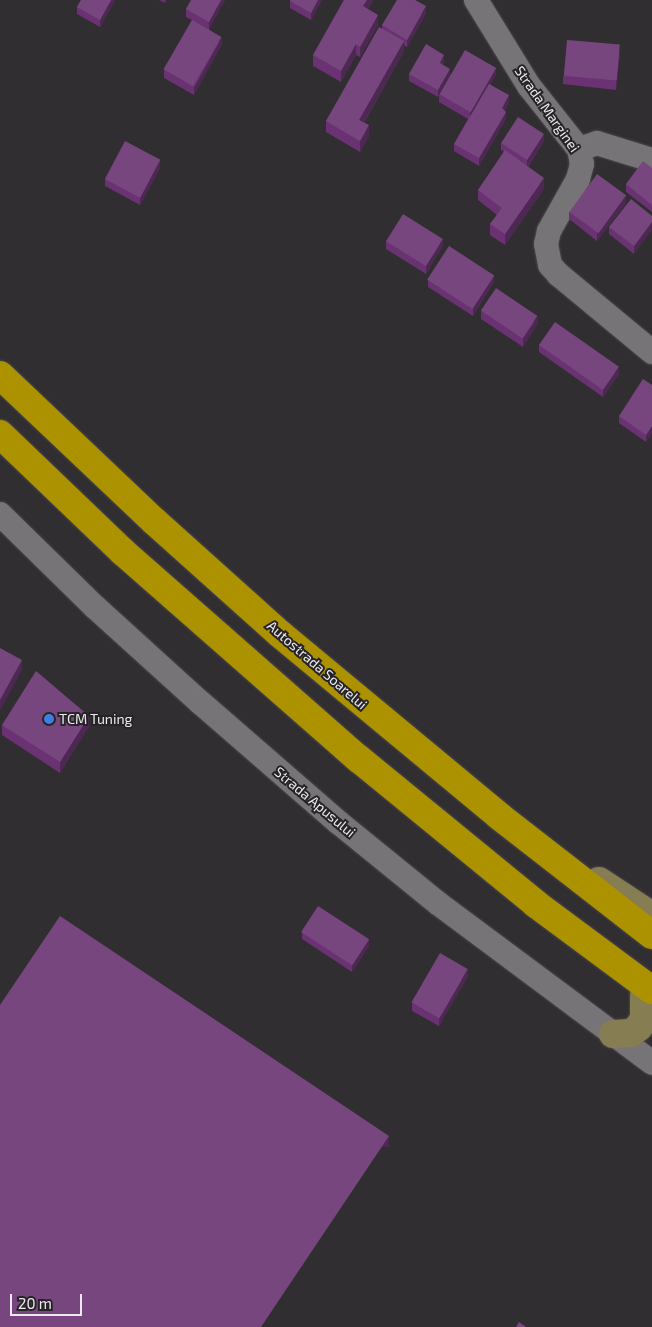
<!DOCTYPE html>
<style>
body{margin:0}
#map{position:relative;width:652px;height:1327px;overflow:hidden;background:#302e30;font-family:"Exo 2",sans-serif}
div>[style]{position:absolute}
[style*='--x']{left:calc(var(--x)*1px);top:calc(var(--y)*1px);width:calc(var(--w)*1px);rotate:calc(var(--a)*1deg)}
.roads{filter:drop-shadow(0 0 1px #4b494b) drop-shadow(0 0 1px #4b494b)}
.street>*{height:24px;margin:-12px;padding:0 12px;transform-origin:12px;border-radius:12px;background:#777477}
.secondary>*{height:28px;margin:-14px;padding:0 14px;transform-origin:14px;border-radius:14px;background:#877d53}
.highway>*{height:28px;margin:-14px;padding:0 14px;transform-origin:14px;border-radius:14px;background:#ad9200}
.wall>*{inset:0;background:#6a3272}
.shaded-wall>*{inset:0;background:#4d2852;transform-origin:0 0}
.building>*{inset:0;background:#78467f;transform-origin:0 0}
.dots>*{width:14px;height:14px;translate:-50% -50%;box-sizing:border-box;border:2px solid #262427;border-radius:50%}
span{translate:-50% -50%;white-space:nowrap;text-align:center;line-height:1.15;-webkit-text-stroke:4px #262427;paint-order:stroke}
.street-label{font-size:14px;color:#eceaec}
.poi-label{font-size:14px;color:#eceaec}
.left{translate:0 -50%;text-align:left}
.scale{position:absolute;left:10px;top:1294px;width:72px;height:22px;box-sizing:border-box;border:2px solid #eceaec;border-top:0;padding-left:6px;font-size:15px;line-height:18px;white-space:nowrap;color:#eceaec;-webkit-text-stroke:4px #262427;paint-order:stroke}
</style>
<div id="map">
<div class="roads">
<div class="street">
<div style="--x:476;--y:0;--w:101;--a:58.4"></div>
<div style="--x:529;--y:86;--w:80;--a:51.6"></div>
<div style="--x:579;--y:149;--w:15;--a:79"></div>
<div style="--x:582;--y:164;--w:16;--a:105"></div>
<div style="--x:578;--y:179;--w:60;--a:119.1"></div>
<div style="--x:549;--y:231;--w:13;--a:103"></div>
<div style="--x:546;--y:244;--w:21;--a:79"></div>
<div style="--x:550;--y:265;--w:13;--a:48"></div>
<div style="--x:559;--y:275;--w:121;--a:39.6"></div>
<div style="--x:579;--y:149;--w:19;--a:-18"></div>
<div style="--x:597;--y:143;--w:58;--a:17.2"></div>
<div style="--x:0;--y:514;--w:133;--a:44.4"></div>
<div style="--x:95;--y:607;--w:143;--a:42.2"></div>
<div style="--x:201;--y:703;--w:181;--a:41"></div>
<div style="--x:338;--y:822;--w:130;--a:39.1"></div>
<div style="--x:439;--y:904;--w:266;--a:36.7"></div>
</div>
<div class="secondary">
<div style="--x:599;--y:881;--w:64;--a:33.4"></div>
<div style="--x:613;--y:1034;--w:18;--a:-3"></div>
<div style="--x:631;--y:1033;--w:10;--a:-37"></div>
<div style="--x:639;--y:1027;--w:10;--a:-61"></div>
<div style="--x:644;--y:1018;--w:22;--a:-90"></div>
</div>
<div class="highway">
<div style="--x:0;--y:375;--w:212;--a:43.5"></div>
<div style="--x:154;--y:521;--w:169;--a:41.9"></div>
<div style="--x:280;--y:634;--w:285;--a:39.7"></div>
<div style="--x:499;--y:816;--w:194;--a:37.9"></div>
<div style="--x:0;--y:434;--w:170;--a:43.8"></div>
<div style="--x:123;--y:552;--w:314;--a:41.3"></div>
<div style="--x:359;--y:759;--w:229;--a:39.3"></div>
<div style="--x:536;--y:904;--w:144;--a:36.6"></div>
</div>
</div>
<div class="wall">
<div style="clip-path:polygon(81px 0,115px 0,100px 27px,77px 14px,77px 7px)"></div>
<div style="clip-path:polygon(159px 0,166px 0,165px 3px)"></div>
<div style="clip-path:polygon(225px 0,209px 29px,222px 44px,194px 95px,164px 78px,164px 70px,192px 20px,186px 17px,186px 9px)"></div>
<div style="clip-path:polygon(290px 0,322px 0,311px 20px,290px 8px)"></div>
<div style="clip-path:polygon(344px 0,373px 0,368px 9px,378px 25px,360px 57px,356px 55px,341px 82px,313px 66px,313px 55px)"></div>
<div style="clip-path:polygon(426px 14px,407px 47px,404px 45px,404px 51px,364px 123px,369px 136px,360px 152px,326px 132px,326px 121px,382px 29px,382px 25px)"></div>
<div style="clip-path:polygon(620px 53px,616px 90px,563px 84px,563px 76px)"></div>
<div style="clip-path:polygon(444px 62px,443px 65px,438px 97px,409px 81px,409px 74px)"></div>
<div style="clip-path:polygon(496px 75px,490px 84px,509px 103px,505px 110px,506px 119px,479px 166px,454px 151px,454px 144px,468px 119px,439px 102px,439px 94px)"></div>
<div style="clip-path:polygon(544px 141px,528px 167px,544px 189px,505px 245px,490px 235px,490px 224px,497px 215px,478px 200px,478px 190px,504px 152px,501px 150px,501px 143px)"></div>
<div style="clip-path:polygon(160px 168px,140px 205px,105px 186px,105px 179px)"></div>
<div style="clip-path:polygon(652px 168px,652px 212px,626px 192px,626px 184px)"></div>
<div style="clip-path:polygon(626px 203px,597px 241px,569px 219px,569px 212px)"></div>
<div style="clip-path:polygon(652px 216px,634px 254px,609px 234px,609px 227px)"></div>
<div style="clip-path:polygon(386px 241px,443px 246px,426px 274px,386px 249px)"></div>
<div style="clip-path:polygon(428px 280px,494px 282px,473px 316px,428px 287px)"></div>
<div style="clip-path:polygon(481px 311px,538px 323px,523px 347px,481px 319px)"></div>
<div style="clip-path:polygon(539px 345px,619px 374px,603px 397px,539px 352px)"></div>
<div style="clip-path:polygon(652px 385px,652px 433px,646px 442px,619px 423px,619px 416px)"></div>
<div style="clip-path:polygon(2px 725px,89px 726px,60px 773px,2px 735px)"></div>
<div style="clip-path:polygon(302px 932px,369px 946px,352px 972px,302px 939px)"></div>
<div style="clip-path:polygon(468px 976px,439px 1026px,412px 1011px,412px 1003px)"></div>
</div>
<div class="shaded-wall">
<div style="clip-path:polygon(111px 0,115px 0,100px 27px,100px 20px)"></div>
<div style="clip-path:polygon(221px 0,225px 0,209px 30px,209px 22px)"></div>
<div style="clip-path:polygon(318px 0,322px 0,311px 20px,311px 13px)"></div>
<div style="clip-path:polygon(367px 0,373px 0,363px 17px,363px 6px)"></div>
<div style="clip-path:polygon(426px 6px,426px 14px,407px 47px,407px 40px)"></div>
<div style="clip-path:polygon(378px 15px,378px 25px,360px 57px,360px 47px)"></div>
<div style="clip-path:polygon(222px 37px,222px 44px,194px 95px,194px 88px)"></div>
<div style="clip-path:polygon(404px 41px,404px 51px,359px 131px,359px 120px)"></div>
<div style="clip-path:polygon(356px 44px,356px 55px,341px 82px,341px 71px)"></div>
<div style="clip-path:polygon(620px 45px,620px 53px,616px 90px,616px 82px)"></div>
<div style="clip-path:polygon(444px 55px,444px 62px,440px 70px,440px 63px)"></div>
<div style="clip-path:polygon(496px 68px,496px 75px,470px 120px,470px 112px)"></div>
<div style="clip-path:polygon(450px 69px,450px 76px,438px 97px,438px 90px)"></div>
<div style="clip-path:polygon(509px 95px,509px 103px,502px 116px,502px 108px)"></div>
<div style="clip-path:polygon(506px 112px,506px 119px,479px 166px,479px 158px)"></div>
<div style="clip-path:polygon(369px 125px,369px 136px,360px 152px,360px 141px)"></div>
<div style="clip-path:polygon(544px 134px,544px 141px,527px 167px,527px 160px)"></div>
<div style="clip-path:polygon(160px 160px,160px 168px,140px 205px,140px 198px)"></div>
<div style="clip-path:polygon(544px 178px,544px 189px,505px 245px,505px 234px)"></div>
<div style="clip-path:polygon(626px 195px,626px 203px,597px 241px,597px 233px)"></div>
<div style="clip-path:polygon(652px 222px,652px 230px,634px 254px,634px 246px)"></div>
<div style="clip-path:polygon(443px 239px,443px 246px,426px 274px,426px 266px)"></div>
<div style="clip-path:polygon(494px 275px,494px 282px,473px 316px,473px 308px)"></div>
<div style="clip-path:polygon(538px 316px,538px 323px,523px 347px,523px 339px)"></div>
<div style="clip-path:polygon(619px 367px,619px 374px,603px 397px,603px 390px)"></div>
<div style="clip-path:polygon(652px 426px,652px 433px,646px 442px,646px 435px)"></div>
<div style="clip-path:polygon(22px 660px,22px 670px,0 711px,0 700px)"></div>
<div style="clip-path:polygon(89px 716px,89px 726px,60px 773px,60px 762px)"></div>
<div style="clip-path:polygon(369px 939px,369px 946px,352px 972px,352px 965px)"></div>
<div style="clip-path:polygon(468px 969px,468px 976px,439px 1026px,439px 1019px)"></div>
<div style="left:389px;top:1136px;width:11px;height:230px;rotate:90deg"></div>
</div>
<div class="building">
<div style="clip-path:polygon(81px 0,111px 0,100px 20px,77px 7px)"></div>
<div style="clip-path:polygon(191px 0,221px 0,209px 22px,186px 9px)"></div>
<div style="clip-path:polygon(290px 0,318px 0,311px 13px,290px 1px)"></div>
<div style="clip-path:polygon(344px 0,367px 0,363px 6px,378px 15px,360px 47px,356px 44px,341px 71px,313px 55px)"></div>
<div style="clip-path:polygon(397px 0,415px 0,426px 6px,407px 40px,382px 25px)"></div>
<div style="left:192px;top:20px;width:34px;height:57px;rotate:30deg"></div>
<div style="clip-path:polygon(379px 27px,404px 41px,359px 120px,369px 125px,360px 141px,326px 121px)"></div>
<div style="left:567px;top:40px;width:53px;height:36px;rotate:5deg"></div>
<div style="clip-path:polygon(426px 44px,444px 55px,440px 63px,450px 69px,438px 90px,409px 74px)"></div>
<div style="left:465px;top:50px;width:36px;height:51px;rotate:30deg"></div>
<div style="clip-path:polygon(489px 84px,509px 95px,502px 108px,506px 112px,479px 158px,454px 144px)"></div>
<div style="left:518px;top:117px;width:31px;height:31px;rotate:33deg"></div>
<div style="left:125px;top:141px;width:40px;height:43px;rotate:28deg"></div>
<div style="clip-path:polygon(505px 150px,544px 178px,505px 234px,490px 224px,502px 208px,478px 190px)"></div>
<div style="clip-path:polygon(643px 161px,652px 168px,652px 205px,626px 184px)"></div>
<div style="left:597px;top:174px;width:36px;height:47px;rotate:36deg"></div>
<div style="clip-path:polygon(631px 199px,652px 216px,652px 222px,634px 246px,609px 227px)"></div>
<div style="left:403px;top:214px;width:47px;height:32px;rotate:32deg"></div>
<div style="left:449px;top:246px;width:54px;height:40px;rotate:33deg"></div>
<div style="left:496px;top:288px;width:50px;height:27px;rotate:34deg"></div>
<div style="left:555px;top:322px;width:78px;height:28px;rotate:35deg"></div>
<div style="clip-path:polygon(643px 379px,652px 385px,652px 426px,646px 435px,619px 416px)"></div>
<div style="clip-path:polygon(0 648px,22px 660px,0 700px)"></div>
<div style="clip-path:polygon(36px 671px,89px 716px,60px 762px,2px 725px)"></div>
<div style="left:318px;top:906px;width:61px;height:31px;rotate:33deg"></div>
<div style="clip-path:polygon(60px 916px,389px 1136px,261px 1327px,0 1327px,0 1005px)"></div>
<div style="left:440px;top:953px;width:32px;height:57px;rotate:30deg"></div>
<div style="clip-path:polygon(519px 1322px,526px 1327px,516px 1327px)"></div>
</div>
<div class="dots">
<div style="left:49px;top:719px;background:#3f7fe0"></div>
</div>
<div class="street-label">
<span style="left:547px;top:109px;rotate:55deg">Strada Marginei</span>
<span style="left:317px;top:665px;rotate:41deg">Autostrada Soarelui</span>
<span style="left:315px;top:802px;rotate:40deg">Strada Apusului</span>
</div>
<div class="poi-label">
<span class="left" style="left:59px;top:719px">TCM Tuning</span>
</div>
<div class="scale">20 m</div>
</div>
